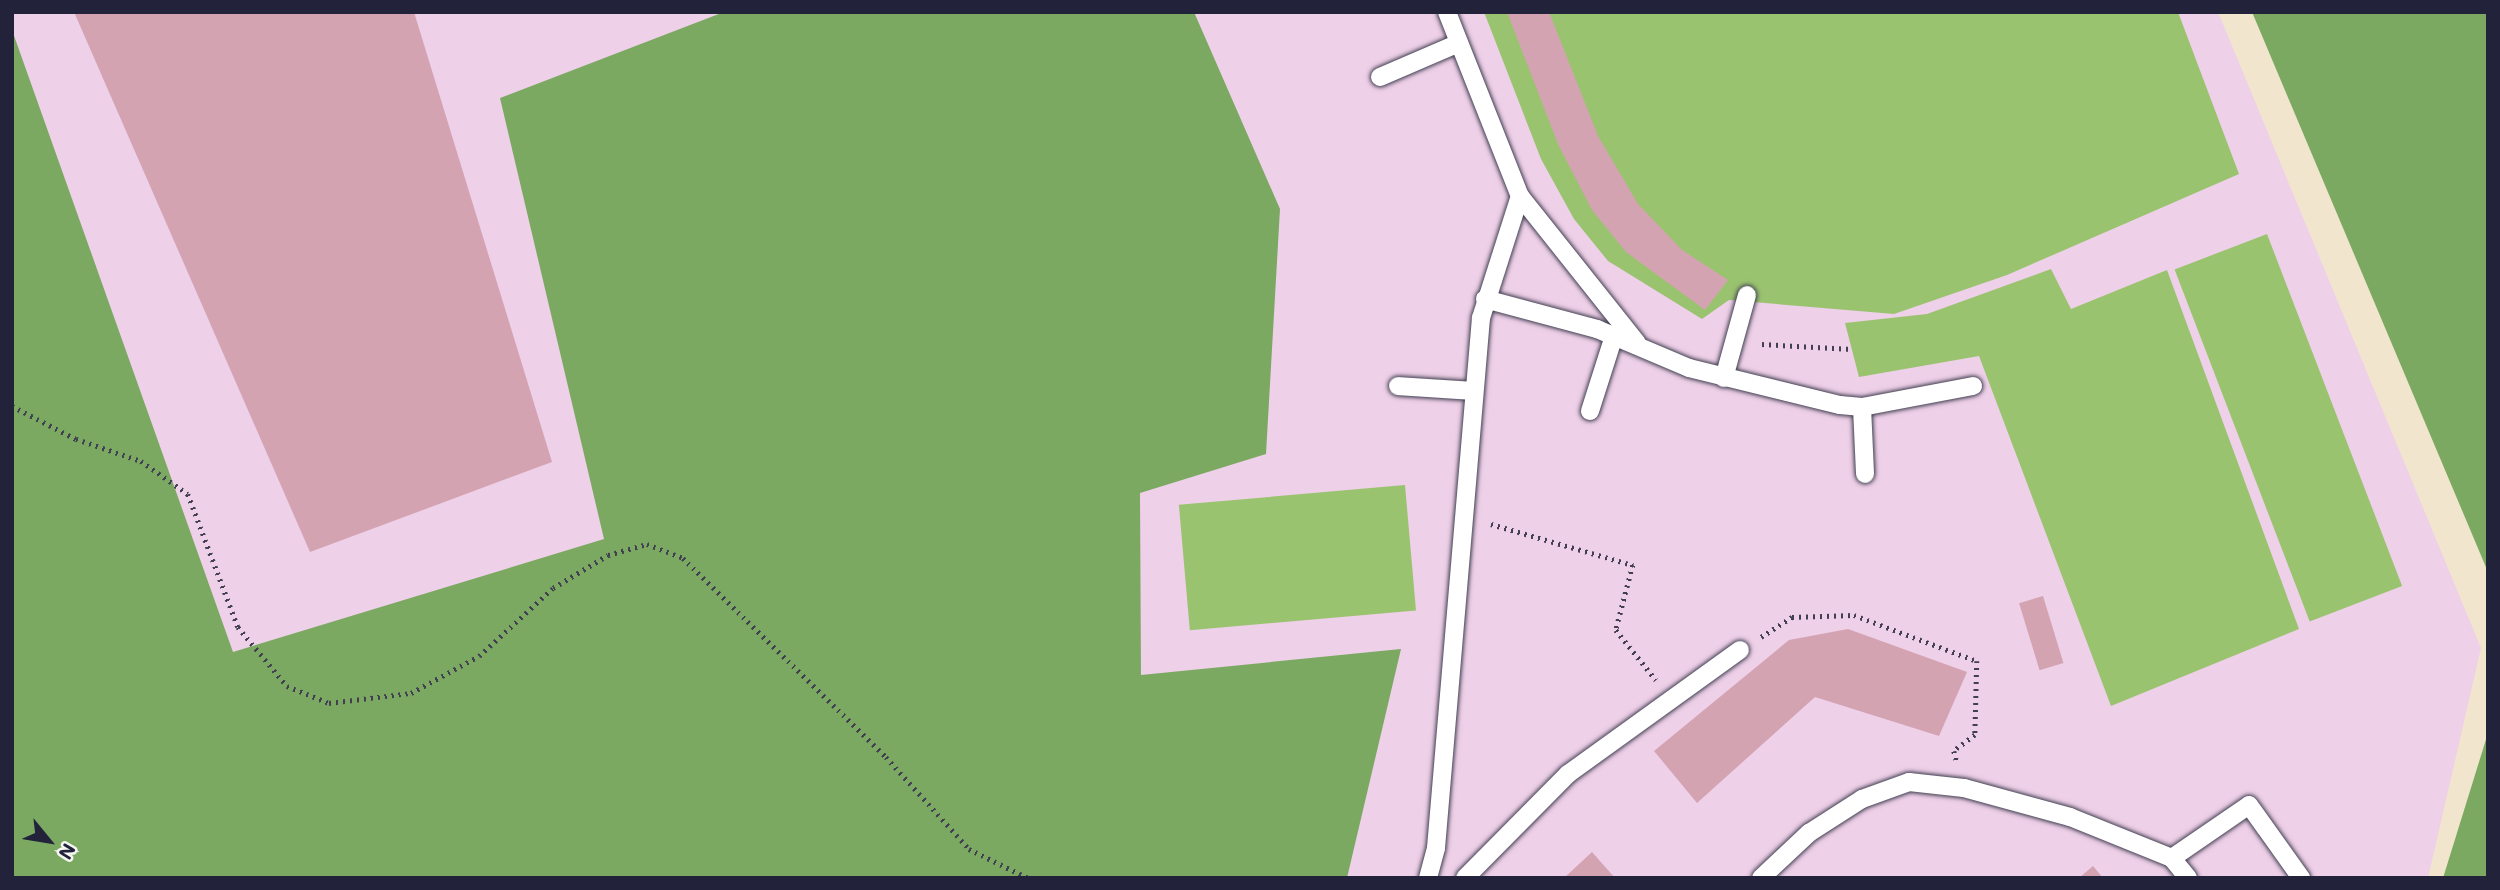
<!DOCTYPE html>
<style>
body{margin:0}
#map{position:relative;width:2500px;height:890px;overflow:hidden;background:#f2e5ce;font-family:Mali,sans-serif}
div>[style]{position:absolute}
[style*='--x']{left:calc(var(--x)*1px);top:calc(var(--y)*1px);width:calc(var(--w)*1px);rotate:calc(var(--a)*1deg)}
.built>*{inset:0;background:#eed0e8}
.green>*{inset:0;background:#9ac36f;transform-origin:0 0}
.forest>*{inset:0;background:#7ba962}
.building>*{inset:0;background:#d4a3b2;transform-origin:0 0}
.path>*{height:4.5px;margin-top:-2.25px;transform-origin:0;background:repeating-linear-gradient(90deg,#413f51 0 2px,transparent 0 7px)}
.roads{filter:drop-shadow(0 0 2px #413f51) drop-shadow(0 0 2px #413f51)}
.lane>*{height:18px;margin:-9px;padding:0 9px;transform-origin:9px;border-radius:9px;background:#fff}
span{translate:-50% -50%;white-space:nowrap;text-align:center;line-height:1.15;-webkit-text-stroke:6px #f6f6f2;paint-order:stroke}
.frame{position:absolute;inset:0;border:14px solid #22223b;pointer-events:none}
.north{position:absolute;left:14px;top:806px;width:70px;height:70px;-webkit-text-stroke:5px #f6f6f2;paint-order:stroke;rotate:120deg;font-size:19px;font-weight:700;line-height:28px;text-align:center;color:#22223b}
.north::after{content:'';display:block;margin:auto;width:24px;height:32px;background:#22223b;clip-path:polygon(50% 0,100% 100%,50% 72%,0 100%)}
</style>
<div id="map">
<div class="built">
<div style="clip-path:polygon(12px 12px,2218px 12px,2481px 648px,2428px 878px,12px 878px)"></div>
</div>
<div class="green">
<div style="clip-path:polygon(1484px 12px,2178px 12px,2239px 174px,2007px 275px,1894px 314px,1729px 300px,1702px 319px,1608px 261px,1574px 219px,1541px 159px)"></div>
<div style="left:2267px;top:234px;width:377px;height:99px;rotate:69deg"></div>
<div style="clip-path:polygon(2051px 269px,2071px 309px,2167px 270px,2299px 629px,2111px 706px,1979px 356px,1859px 377px,1845px 323px,1927px 314px)"></div>
<div style="left:1405px;top:485px;width:126px;height:227px;rotate:85deg"></div>
</div>
<div class="forest">
<div style="clip-path:polygon(724px 12px,1194px 12px,1280px 209px,1266px 454px,1140px 493px,1141px 675px,1401px 649px,1347px 878px,12px 878px,12px 30px,233px 652px,604px 539px,500px 98px)"></div>
<div style="clip-path:polygon(2252px 12px,2488px 12px,2488px 572px)"></div>
<div style="clip-path:polygon(2488px 733px,2488px 878px,2443px 878px)"></div>
</div>
<div class="building">
<div style="clip-path:polygon(74px 12px,414px 12px,552px 462px,310px 552px)"></div>
<div style="clip-path:polygon(1507px 12px,1549px 12px,1598px 136px,1638px 204px,1682px 250px,1728px 280px,1705px 310px,1626px 252px,1592px 210px,1558px 144px)"></div>
<div style="left:2043px;top:596px;width:70px;height:25px;rotate:73deg"></div>
<div style="clip-path:polygon(1848px 629px,1967px 672px,1939px 736px,1815px 697px,1697px 803px,1654px 751px,1789px 640px)"></div>
<div style="clip-path:polygon(1592px 852px,1615px 878px,1564px 878px)"></div>
<div style="clip-path:polygon(2093px 866px,2103px 878px,2079px 878px)"></div>
</div>
<div class="path">
<div style="--x:1762;--y:344;--w:90;--a:3.2"></div>
<div style="--x:12;--y:406;--w:72;--a:27.3"></div>
<div style="--x:76;--y:439;--w:69;--a:18.7"></div>
<div style="--x:141;--y:461;--w:57;--a:35.1"></div>
<div style="--x:188;--y:494;--w:142;--a:69.4"></div>
<div style="--x:238;--y:627;--w:77;--a:50.3"></div>
<div style="--x:287;--y:686;--w:45;--a:22"></div>
<div style="--x:329;--y:703;--w:83;--a:-7"></div>
<div style="--x:411;--y:693;--w:77;--a:-28.6"></div>
<div style="--x:479;--y:656;--w:100;--a:-42.6"></div>
<div style="--x:553;--y:588;--w:64;--a:-31"></div>
<div style="--x:608;--y:555;--w:41;--a:-15.8"></div>
<div style="--x:647;--y:544;--w:39;--a:21"></div>
<div style="--x:683;--y:558;--w:284;--a:44.4"></div>
<div style="--x:886;--y:757;--w:124;--a:47.9"></div>
<div style="--x:969;--y:849;--w:66;--a:26.2"></div>
<div style="--x:1491;--y:524;--w:148;--a:16.1"></div>
<div style="--x:1633;--y:565;--w:67;--a:104.7"></div>
<div style="--x:1616;--y:630;--w:64;--a:51.3"></div>
<div style="--x:1761;--y:637;--w:37;--a:-33"></div>
<div style="--x:1792;--y:617;--w:62;--a:-1.8"></div>
<div style="--x:1854;--y:615;--w:131;--a:20.5"></div>
<div style="--x:1977;--y:661;--w:74;--a:91.5"></div>
<div style="--x:1975;--y:735;--w:26;--a:143"></div>
<div style="--x:1954;--y:751;--w:11;--a:75"></div>
</div>
<div class="roads">
<div class="lane">
<div style="--x:1447;--y:12;--w:198;--a:68.4"></div>
<div style="--x:1520;--y:196;--w:188;--a:51.5"></div>
<div style="--x:1380;--y:77;--w:86;--a:-23.3"></div>
<div style="--x:1485;--y:299;--w:116;--a:15"></div>
<div style="--x:1597;--y:329;--w:100;--a:23"></div>
<div style="--x:1689;--y:368;--w:155;--a:13.8"></div>
<div style="--x:1840;--y:405;--w:22;--a:5"></div>
<div style="--x:1862;--y:407;--w:113;--a:-10.7"></div>
<div style="--x:1724;--y:378;--w:86;--a:-74.5"></div>
<div style="--x:1398;--y:386;--w:75;--a:3.8"></div>
<div style="--x:1862;--y:407;--w:67;--a:87.4"></div>
<div style="--x:1590;--y:411;--w:79;--a:-72.3"></div>
<div style="--x:1428;--y:878;--w:31;--a:-75"></div>
<div style="--x:1436;--y:848;--w:532;--a:-85.15"></div>
<div style="--x:1481;--y:318;--w:128;--a:-72.3"></div>
<div style="--x:1465;--y:878;--w:146;--a:-45.3"></div>
<div style="--x:1568;--y:774;--w:212;--a:-35.8"></div>
<div style="--x:1761;--y:878;--w:66;--a:-43.2"></div>
<div style="--x:1809;--y:833;--w:63;--a:-32.7"></div>
<div style="--x:1862;--y:799;--w:50;--a:-19.9"></div>
<div style="--x:1909;--y:782;--w:55;--a:6.2"></div>
<div style="--x:1964;--y:788;--w:110;--a:15.3"></div>
<div style="--x:2070;--y:817;--w:110;--a:21.9"></div>
<div style="--x:2188;--y:878;--w:26;--a:-129"></div>
<div style="--x:2172;--y:858;--w:93;--a:-34.5"></div>
<div style="--x:2249;--y:805;--w:90;--a:54.5"></div>
</div>
</div>
<div class="frame"></div>
<div class="north">N</div>
</div>
